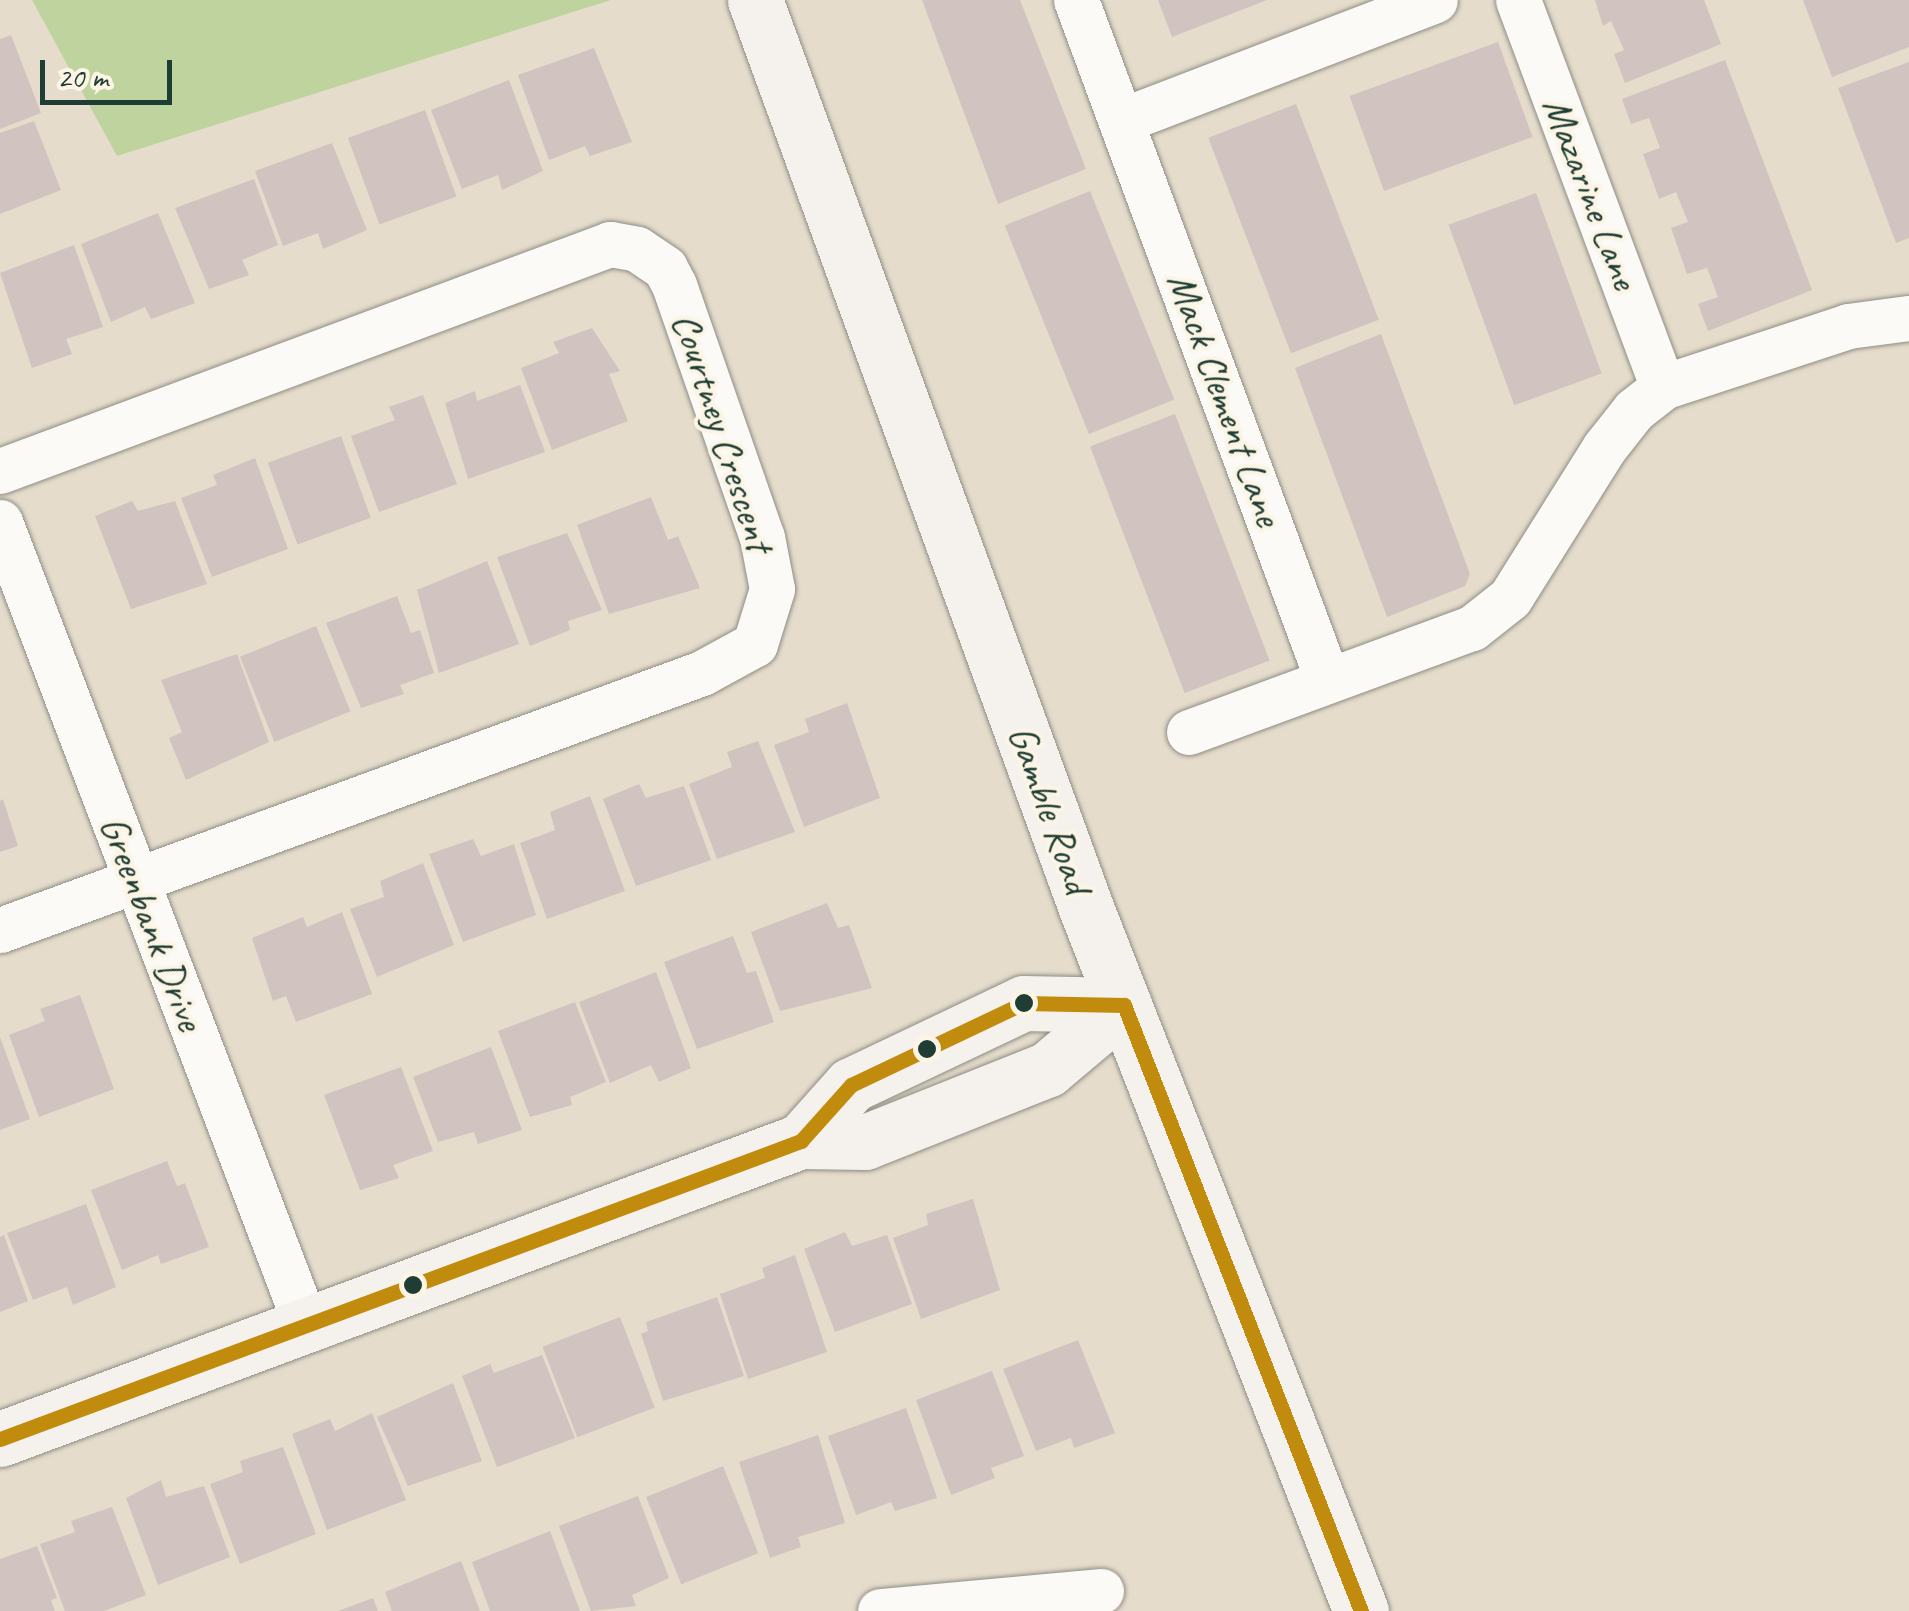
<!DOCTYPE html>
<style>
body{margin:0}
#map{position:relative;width:1909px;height:1611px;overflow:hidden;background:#e6dccc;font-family:Caveat,sans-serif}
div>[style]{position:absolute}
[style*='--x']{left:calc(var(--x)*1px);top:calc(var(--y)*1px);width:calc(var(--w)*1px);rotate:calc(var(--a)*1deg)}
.green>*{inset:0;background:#bfd39e}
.building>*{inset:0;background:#d1c3bf;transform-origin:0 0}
.roads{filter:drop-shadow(0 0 2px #8d8e84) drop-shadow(0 0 2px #8d8e84)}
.street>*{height:45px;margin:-22.5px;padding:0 22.5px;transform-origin:22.5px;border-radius:22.5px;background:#fbfaf7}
.secondary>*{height:55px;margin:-27.5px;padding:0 27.5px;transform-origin:27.5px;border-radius:27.5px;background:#f5f1ed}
.bus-1>*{height:15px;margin:-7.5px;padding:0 7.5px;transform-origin:7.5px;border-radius:7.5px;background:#c18c0d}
.dots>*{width:28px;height:28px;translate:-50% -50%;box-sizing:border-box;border:5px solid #fcf5e5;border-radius:50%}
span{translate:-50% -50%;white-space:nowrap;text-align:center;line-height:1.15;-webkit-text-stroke:8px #fcf5e5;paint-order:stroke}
.street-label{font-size:40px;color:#1f3d34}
.scale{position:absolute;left:40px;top:60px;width:132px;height:45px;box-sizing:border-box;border:5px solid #1f3d34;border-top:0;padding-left:12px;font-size:30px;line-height:35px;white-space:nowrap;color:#1f3d34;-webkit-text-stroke:8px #fcf5e5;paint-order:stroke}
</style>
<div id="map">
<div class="green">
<div style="clip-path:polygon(32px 0,611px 0,117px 156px)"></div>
</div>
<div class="building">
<div style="clip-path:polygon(922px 0,1020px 0,1086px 169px,998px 204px)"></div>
<div style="clip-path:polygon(1158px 0,1267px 0,1172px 37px)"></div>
<div style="clip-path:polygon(1595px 0,1704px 0,1721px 44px,1625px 83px,1614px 54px,1624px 50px,1611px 21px,1603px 26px)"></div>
<div style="clip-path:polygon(1803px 0,1909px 0,1909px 47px,1832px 77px)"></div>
<div style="clip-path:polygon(11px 35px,41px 113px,0 129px,0 39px)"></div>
<div style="left:1498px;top:42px;width:101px;height:158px;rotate:70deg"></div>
<div style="clip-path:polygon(594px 48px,632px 142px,590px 156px,585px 146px,549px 160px,518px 75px)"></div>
<div style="clip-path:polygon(1725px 60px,1812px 290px,1708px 331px,1698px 304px,1718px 297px,1707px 268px,1687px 274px,1671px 228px,1688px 222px,1676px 192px,1659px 199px,1643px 154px,1660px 148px,1649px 118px,1631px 124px,1622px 99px)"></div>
<div style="clip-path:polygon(1909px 62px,1909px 238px,1896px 243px,1838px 88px)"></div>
<div style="clip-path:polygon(509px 80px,543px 171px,502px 190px,498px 175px,462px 189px,431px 110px)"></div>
<div style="left:1296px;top:104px;width:231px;height:94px;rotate:69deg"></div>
<div style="left:425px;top:110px;width:92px;height:82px;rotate:70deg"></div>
<div style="clip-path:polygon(34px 121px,61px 190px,0 214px,0 133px)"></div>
<div style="clip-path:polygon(332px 143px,367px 230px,323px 249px,318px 233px,283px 246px,255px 171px)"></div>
<div style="clip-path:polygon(254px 179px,278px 245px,242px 260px,249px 275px,209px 289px,175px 208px)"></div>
<div style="left:1090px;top:191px;width:225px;height:92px;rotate:68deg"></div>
<div style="left:1536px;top:193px;width:192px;height:93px;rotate:70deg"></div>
<div style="clip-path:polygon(158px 213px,195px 303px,151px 319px,145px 307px,111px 322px,81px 244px)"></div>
<div style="clip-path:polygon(74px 245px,103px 327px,66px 339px,72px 354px,32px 368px,0 273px)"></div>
<div style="clip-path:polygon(592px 328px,620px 371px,609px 374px,628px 421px,552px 450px,521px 368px,559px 353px,553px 342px)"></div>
<div style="clip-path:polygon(1381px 334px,1470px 574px,1465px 586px,1387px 617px,1295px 368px)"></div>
<div style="clip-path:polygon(520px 385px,545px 452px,468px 479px,445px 403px,475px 391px,477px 401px)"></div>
<div style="clip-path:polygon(423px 395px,457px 484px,379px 512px,351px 436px,395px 420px,389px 407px)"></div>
<div style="left:1175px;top:414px;width:264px;height:91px;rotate:69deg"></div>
<div style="left:341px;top:436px;width:87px;height:78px;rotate:70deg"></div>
<div style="clip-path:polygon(255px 458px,288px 549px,212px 577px,181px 498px,217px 485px,213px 475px)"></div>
<div style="clip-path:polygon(651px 497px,668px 540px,678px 536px,700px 588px,609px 614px,577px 525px)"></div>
<div style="clip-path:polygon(132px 501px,138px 511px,175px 501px,207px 584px,131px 609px,95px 516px)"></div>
<div style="clip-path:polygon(567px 533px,602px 610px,568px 621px,570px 630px,530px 646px,497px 557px)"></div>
<div style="clip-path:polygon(487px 561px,519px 644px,439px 673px,417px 590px)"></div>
<div style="clip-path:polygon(397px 596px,411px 633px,420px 630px,434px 673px,400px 685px,404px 694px,361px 708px,326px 623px)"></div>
<div style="left:316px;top:626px;width:92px;height:82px;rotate:68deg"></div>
<div style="clip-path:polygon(237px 654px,269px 742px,186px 780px,169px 738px,182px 732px,161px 680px)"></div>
<div style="clip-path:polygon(847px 703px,880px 798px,804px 827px,774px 745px,809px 732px,805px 719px)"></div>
<div style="clip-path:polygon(758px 741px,795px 832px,717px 859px,689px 784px,732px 767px,727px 752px)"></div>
<div style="clip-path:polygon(639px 784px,646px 798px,684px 786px,711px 860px,636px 886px,603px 799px)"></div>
<div style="clip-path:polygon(590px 796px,625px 891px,547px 919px,520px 843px,555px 830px,550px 812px)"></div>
<div style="clip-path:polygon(3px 799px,18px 846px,0 852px,0 801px)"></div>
<div style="clip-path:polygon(473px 839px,481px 856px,514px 844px,536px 915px,463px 942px,429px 854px)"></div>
<div style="clip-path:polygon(423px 863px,454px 945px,377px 977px,350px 909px,384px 897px,380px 881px)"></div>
<div style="clip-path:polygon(827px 903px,838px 928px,849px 925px,872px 988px,780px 1011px,751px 932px)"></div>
<div style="clip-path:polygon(342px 912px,372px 994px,296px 1022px,286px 996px,273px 1001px,252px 938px,303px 917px,307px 927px)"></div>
<div style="clip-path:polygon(733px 936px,747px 973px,756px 971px,774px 1022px,697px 1049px,664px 962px)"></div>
<div style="clip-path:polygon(656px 972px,691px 1068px,659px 1082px,651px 1065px,610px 1083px,579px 1002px)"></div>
<div style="clip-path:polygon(80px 995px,114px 1089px,39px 1117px,9px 1035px,45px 1021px,40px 1009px)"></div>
<div style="clip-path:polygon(575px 1002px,606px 1082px,570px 1097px,572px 1105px,530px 1117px,498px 1031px)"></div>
<div style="clip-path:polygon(0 1037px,30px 1119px,0 1130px)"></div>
<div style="clip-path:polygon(491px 1047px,522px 1130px,478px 1144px,474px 1132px,438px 1142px,413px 1077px)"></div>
<div style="clip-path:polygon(401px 1067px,433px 1151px,393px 1165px,399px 1178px,360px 1190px,324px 1095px)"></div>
<div style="clip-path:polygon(167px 1161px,177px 1186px,185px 1183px,209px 1247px,161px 1264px,158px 1255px,122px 1270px,91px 1190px)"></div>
<div style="clip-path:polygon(973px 1199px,1000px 1290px,921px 1319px,893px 1238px,928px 1225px,926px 1214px)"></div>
<div style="clip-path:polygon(86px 1204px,116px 1287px,73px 1305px,67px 1287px,33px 1300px,7px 1233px)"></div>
<div style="clip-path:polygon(845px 1232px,852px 1246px,887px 1235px,912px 1304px,835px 1332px,804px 1249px)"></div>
<div style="clip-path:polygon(4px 1235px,28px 1301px,0 1312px,0 1237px)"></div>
<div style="clip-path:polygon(795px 1255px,827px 1352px,748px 1379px,720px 1294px,765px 1278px,762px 1268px)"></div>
<div style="clip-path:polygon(717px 1297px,744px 1376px,663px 1401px,641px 1334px,648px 1331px,646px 1322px)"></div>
<div style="left:620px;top:1317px;width:97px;height:83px;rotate:69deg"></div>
<div style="clip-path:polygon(1078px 1340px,1115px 1433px,1074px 1448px,1071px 1438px,1036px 1451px,1003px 1369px)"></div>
<div style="clip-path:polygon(542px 1355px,575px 1438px,497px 1467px,462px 1376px,490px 1364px,494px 1373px)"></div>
<div style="clip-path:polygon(992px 1371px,1024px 1456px,991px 1468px,995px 1478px,951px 1495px,916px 1400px)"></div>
<div style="clip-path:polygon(453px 1383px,482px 1461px,408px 1486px,377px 1417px)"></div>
<div style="clip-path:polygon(906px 1408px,937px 1498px,895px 1511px,891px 1502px,856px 1515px,828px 1436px)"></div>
<div style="clip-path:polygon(372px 1413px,406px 1500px,327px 1530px,292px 1434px,330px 1419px,335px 1431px)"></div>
<div style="clip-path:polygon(818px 1435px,845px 1523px,798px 1537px,801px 1547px,770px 1558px,739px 1462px)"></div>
<div style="clip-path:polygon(283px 1447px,316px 1534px,240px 1564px,210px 1484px,243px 1472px,240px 1461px)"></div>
<div style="left:723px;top:1466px;width:94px;height:83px;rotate:68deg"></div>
<div style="clip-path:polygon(161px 1480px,166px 1497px,204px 1486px,230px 1557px,158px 1585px,126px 1498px)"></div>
<div style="clip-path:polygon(638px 1496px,669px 1578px,632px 1595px,636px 1606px,591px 1611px,559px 1526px)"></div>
<div style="clip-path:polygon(112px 1507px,146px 1595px,104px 1611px,65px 1611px,40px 1544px,75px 1532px,71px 1521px)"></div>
<div style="clip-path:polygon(550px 1531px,580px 1611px,490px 1611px,472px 1562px)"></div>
<div style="clip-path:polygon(37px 1546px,57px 1598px,51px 1600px,55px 1611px,0 1611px,0 1559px)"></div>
<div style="clip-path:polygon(461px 1561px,480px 1611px,392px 1611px,385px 1592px)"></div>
<div style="clip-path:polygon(373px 1598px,378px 1611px,338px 1611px)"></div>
</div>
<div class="roads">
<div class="street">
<div style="--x:1076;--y:0;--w:724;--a:69.71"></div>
<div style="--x:1518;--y:0;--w:413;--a:69.5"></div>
<div style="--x:1123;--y:120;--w:334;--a:-21"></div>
<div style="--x:0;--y:471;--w:651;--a:-20.41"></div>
<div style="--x:610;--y:244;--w:27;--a:10"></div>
<div style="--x:637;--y:249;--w:34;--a:34"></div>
<div style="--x:665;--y:268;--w:19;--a:62"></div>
<div style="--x:674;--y:285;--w:267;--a:70.8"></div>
<div style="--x:762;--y:537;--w:53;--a:79.1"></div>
<div style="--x:772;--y:589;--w:58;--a:107.2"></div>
<div style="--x:755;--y:644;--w:60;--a:151.3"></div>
<div style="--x:702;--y:673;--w:748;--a:159.89"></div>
<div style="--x:0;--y:522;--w:857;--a:69.15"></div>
<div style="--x:1189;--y:732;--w:302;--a:-20.2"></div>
<div style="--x:1472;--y:628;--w:48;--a:-38.3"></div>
<div style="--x:1510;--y:598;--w:177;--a:-57.9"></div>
<div style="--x:1604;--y:448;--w:48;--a:-51.7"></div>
<div style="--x:1634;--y:410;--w:37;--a:-38"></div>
<div style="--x:1663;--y:387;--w:195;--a:-18.2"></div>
<div style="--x:1848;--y:326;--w:62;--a:-7.5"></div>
<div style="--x:880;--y:1611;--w:222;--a:-5.2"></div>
</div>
<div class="secondary">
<div style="--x:755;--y:0;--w:966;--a:69.97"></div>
<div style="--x:1086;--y:908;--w:755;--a:68.64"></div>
<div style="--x:801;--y:1141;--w:75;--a:-48.2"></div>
<div style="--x:851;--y:1085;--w:191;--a:-25.4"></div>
<div style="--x:1024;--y:1003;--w:100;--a:1.1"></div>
<div style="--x:0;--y:1439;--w:855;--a:-20.41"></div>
<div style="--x:801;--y:1141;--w:64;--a:0.9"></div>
<div style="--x:865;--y:1142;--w:197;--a:-21.7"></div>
<div style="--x:1048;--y:1069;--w:99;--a:-40.1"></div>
</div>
</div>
<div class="bus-1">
<div style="--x:1124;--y:1005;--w:651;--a:68.64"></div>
<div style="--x:0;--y:1439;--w:855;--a:-20.41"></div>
<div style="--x:801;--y:1141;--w:75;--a:-48.2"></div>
<div style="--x:851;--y:1085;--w:191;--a:-25.4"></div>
<div style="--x:1024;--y:1003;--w:100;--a:1.1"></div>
</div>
<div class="dots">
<div style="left:1024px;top:1003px;background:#1f3d34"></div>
<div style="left:927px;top:1049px;background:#1f3d34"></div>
<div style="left:413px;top:1285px;background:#1f3d34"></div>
</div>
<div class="street-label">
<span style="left:1591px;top:193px;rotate:69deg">Mazarine Lane</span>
<span style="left:1225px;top:399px;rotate:70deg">Mack Clement Lane</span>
<span style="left:723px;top:432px;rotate:72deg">Courtney Crescent</span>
<span style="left:1050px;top:809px;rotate:70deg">Gamble Road</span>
<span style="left:152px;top:923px;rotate:69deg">Greenbank Drive</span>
</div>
<div class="scale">20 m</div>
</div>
